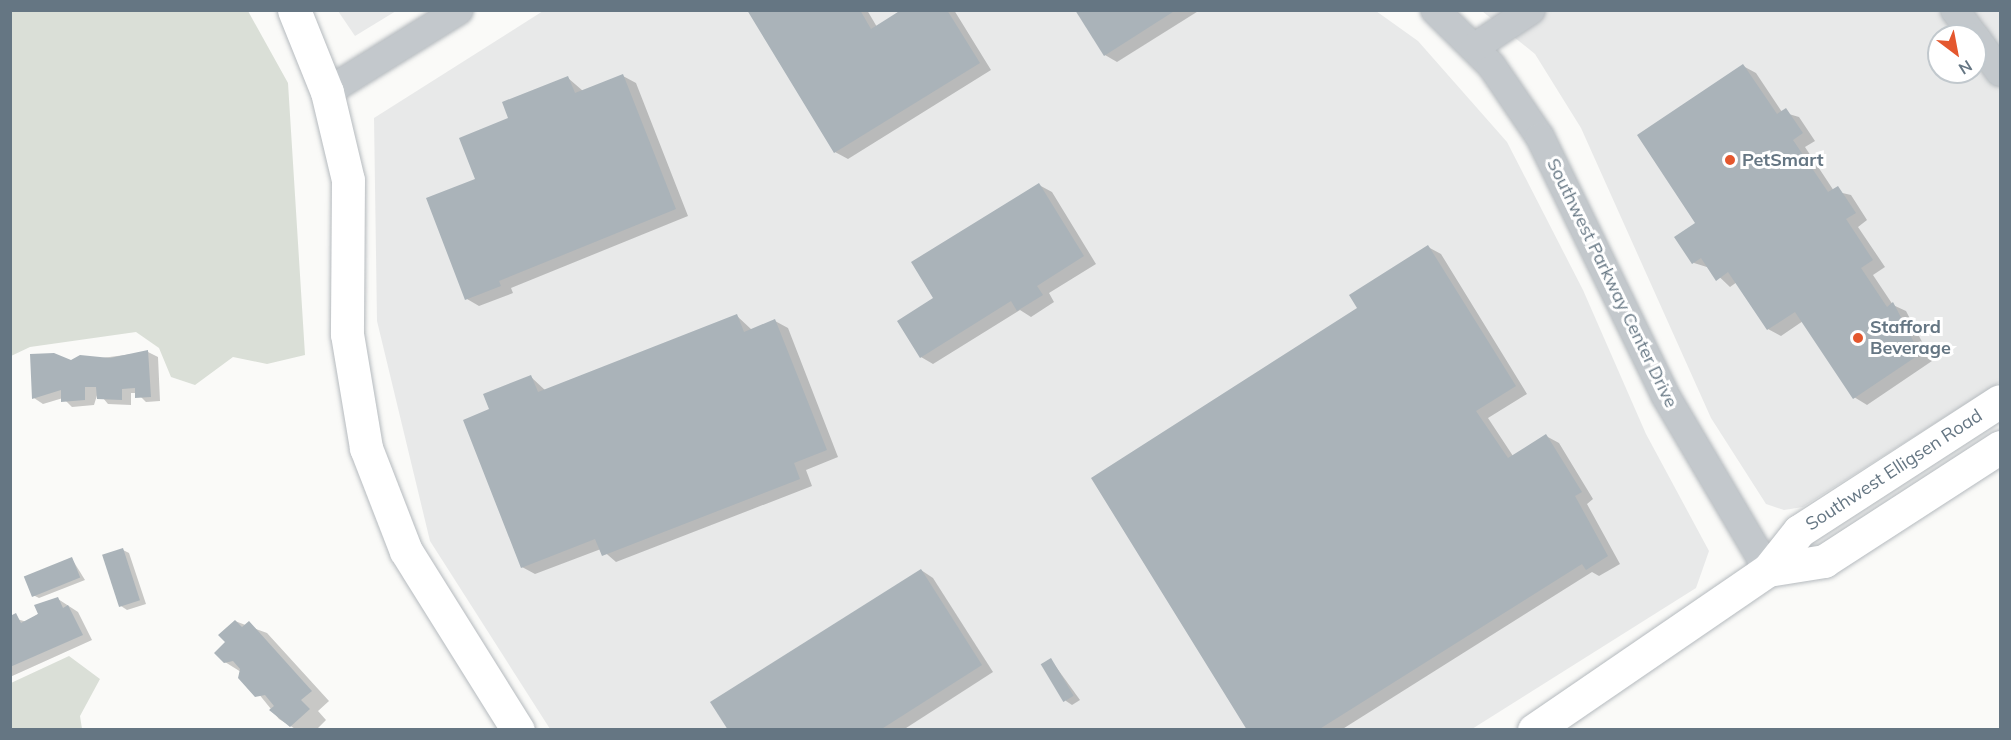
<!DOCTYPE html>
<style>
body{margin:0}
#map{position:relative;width:2011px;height:740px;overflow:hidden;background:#fafaf8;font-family:Mulish,sans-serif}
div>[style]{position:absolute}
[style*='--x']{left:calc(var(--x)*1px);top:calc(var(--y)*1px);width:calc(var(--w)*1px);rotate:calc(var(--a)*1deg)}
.built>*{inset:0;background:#e8e9e9}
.green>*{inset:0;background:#dadfd7}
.shadow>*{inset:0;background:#0003}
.building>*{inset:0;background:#aab3b9;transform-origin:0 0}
.roads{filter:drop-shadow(0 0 2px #b5babe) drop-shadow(0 0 2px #b5babe)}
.minor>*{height:28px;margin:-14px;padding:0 14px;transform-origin:14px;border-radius:14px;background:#c3c8cc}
.major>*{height:33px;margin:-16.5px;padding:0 16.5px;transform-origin:16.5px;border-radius:16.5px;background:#fff}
.dots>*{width:16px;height:16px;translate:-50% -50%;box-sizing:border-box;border:3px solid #fff;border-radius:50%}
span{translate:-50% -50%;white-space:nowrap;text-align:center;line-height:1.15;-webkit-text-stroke:6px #fff;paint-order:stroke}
.poi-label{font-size:18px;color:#657683;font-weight:700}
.left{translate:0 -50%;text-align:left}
.street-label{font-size:18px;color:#657683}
.frame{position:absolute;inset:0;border:12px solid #657683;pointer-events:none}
.north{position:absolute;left:1927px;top:24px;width:60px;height:60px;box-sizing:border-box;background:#fff;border:2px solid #c1c8cd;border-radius:50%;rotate:148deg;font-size:16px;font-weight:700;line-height:24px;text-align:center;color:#657683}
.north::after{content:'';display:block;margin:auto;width:21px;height:27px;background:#e4572e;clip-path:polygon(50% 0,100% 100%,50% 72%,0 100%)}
</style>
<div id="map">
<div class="built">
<div style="clip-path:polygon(338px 11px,396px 11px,355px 36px)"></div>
<div style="clip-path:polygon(543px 11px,1376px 11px,1418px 41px,1507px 142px,1583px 290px,1646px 434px,1709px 551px,1696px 588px,1472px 729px,550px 729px,430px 541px,377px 321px,374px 118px)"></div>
<div style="clip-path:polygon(evenodd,1482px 11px,2000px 11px,2000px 382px,1803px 507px,1784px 510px,1766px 504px,1711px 418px,1581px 128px,1535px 54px,1482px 11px,1939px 36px,1975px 36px,1975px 72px,1939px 72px,1939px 36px)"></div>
</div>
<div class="green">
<div style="clip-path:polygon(11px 10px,248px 11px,288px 83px,305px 355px,267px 364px,233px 357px,195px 385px,171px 377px,159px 348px,136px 332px,30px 347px,11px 356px)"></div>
<div style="clip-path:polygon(69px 656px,100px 679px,80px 716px,82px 729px,11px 729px,11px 683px)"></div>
</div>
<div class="shadow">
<div style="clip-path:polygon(748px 10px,867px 10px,877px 27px,903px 10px,954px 10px,991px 70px,848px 159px,835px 152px)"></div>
<div style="clip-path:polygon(1077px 10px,1200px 10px,1117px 62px,1105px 55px)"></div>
<div style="clip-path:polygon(1743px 66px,1756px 73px,1782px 112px,1799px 117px,1815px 141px,1805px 147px,1834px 191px,1851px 195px,1867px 220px,1858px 227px,1885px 267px,1873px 275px,1893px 305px,1906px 311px,1932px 361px,1867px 405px,1854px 397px,1803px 321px,1781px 336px,1768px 329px,1737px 282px,1730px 287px,1710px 268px,1694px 263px,1697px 223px)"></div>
<div style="clip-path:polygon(623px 76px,636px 83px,688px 216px,511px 288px,513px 293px,479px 306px,467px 299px,477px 180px,510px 119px,568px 78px,583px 91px)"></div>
<div style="clip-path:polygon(1039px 185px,1052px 192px,1096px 264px,1049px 293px,1054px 302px,1031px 317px,1020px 310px,933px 364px,921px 357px,935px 299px)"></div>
<div style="clip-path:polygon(1428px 247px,1441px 254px,1527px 394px,1488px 418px,1513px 456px,1546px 436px,1559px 443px,1593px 499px,1587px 504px,1620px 564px,1599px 576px,1592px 572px,1341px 730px,1249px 730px,1359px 309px)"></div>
<div style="clip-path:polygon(737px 316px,752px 330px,775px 321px,788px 328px,838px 457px,806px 470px,812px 486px,616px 562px,601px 549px,535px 574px,522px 567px,491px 410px,531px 377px,546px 391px)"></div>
<div style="clip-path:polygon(148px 352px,158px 357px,160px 401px,146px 402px,137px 393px,131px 393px,131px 405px,108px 404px,98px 392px,94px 405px,72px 407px,63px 398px,43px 404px,34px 398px,71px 362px)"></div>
<div style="clip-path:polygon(123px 550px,129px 553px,146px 604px,127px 610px,121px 606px)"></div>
<div style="clip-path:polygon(72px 559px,85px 580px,39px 598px,33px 595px)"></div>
<div style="clip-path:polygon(921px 570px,933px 578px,993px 672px,903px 730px,730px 730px)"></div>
<div style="clip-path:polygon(58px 599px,78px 612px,92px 640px,10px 677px,10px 617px,27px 622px)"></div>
<div style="clip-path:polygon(235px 621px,267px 633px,329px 701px,318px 711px,326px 720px,316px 730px,297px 730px,279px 719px,241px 672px,225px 662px)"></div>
<div style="clip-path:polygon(1051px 660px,1080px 700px,1072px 705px,1066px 701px)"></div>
</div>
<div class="building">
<div style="clip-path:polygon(747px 10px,860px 10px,871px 29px,901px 10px,947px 10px,980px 63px,834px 153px)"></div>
<div style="clip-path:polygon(1075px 10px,1176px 10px,1104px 56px)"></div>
<div style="clip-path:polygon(1743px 64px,1777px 114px,1786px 108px,1803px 133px,1793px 140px,1828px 192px,1838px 186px,1856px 213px,1846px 219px,1873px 260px,1861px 268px,1887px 307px,1893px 302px,1920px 354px,1853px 399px,1795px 312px,1767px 330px,1728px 272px,1716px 281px,1701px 258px,1692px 264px,1674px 237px,1695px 223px,1637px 135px)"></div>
<div style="clip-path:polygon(623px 74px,676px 209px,499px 281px,501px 286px,465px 300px,426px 198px,475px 179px,459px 138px,508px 118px,502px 102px,568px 76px,575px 93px)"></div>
<div style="clip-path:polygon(1039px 183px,1084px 256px,1037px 286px,1043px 295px,1017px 311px,1011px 301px,920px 358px,897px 321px,933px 298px,911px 262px)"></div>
<div style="clip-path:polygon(1428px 245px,1516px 386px,1476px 411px,1508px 458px,1546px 434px,1582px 492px,1575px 496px,1608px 556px,1586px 570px,1582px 564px,1318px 730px,1247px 730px,1091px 478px,1357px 308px,1349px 295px)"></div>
<div style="clip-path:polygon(737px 314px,744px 332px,775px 319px,827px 450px,794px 463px,800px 479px,602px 556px,595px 539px,521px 568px,463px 420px,489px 409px,483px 394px,531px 375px,538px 392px)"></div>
<div style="clip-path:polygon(148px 350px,151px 397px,135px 398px,135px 388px,122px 389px,122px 400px,97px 399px,96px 387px,85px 387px,85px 400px,61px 402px,61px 390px,32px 399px,30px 354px,54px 353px,71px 360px,80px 355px,110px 358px)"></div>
<div style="left:123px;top:548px;width:55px;height:22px;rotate:72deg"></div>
<div style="left:72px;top:557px;width:22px;height:52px;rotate:68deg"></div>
<div style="clip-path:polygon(921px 569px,982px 665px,880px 730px,728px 730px,710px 702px)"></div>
<div style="clip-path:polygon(58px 597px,63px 608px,68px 605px,83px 635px,10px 667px,10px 616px,16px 613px,21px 623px,38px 614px,34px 605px)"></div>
<div style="clip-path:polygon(235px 620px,242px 627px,249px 621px,312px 691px,301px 700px,310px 709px,290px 727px,269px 710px,274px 706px,265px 695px,255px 697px,238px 678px,240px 669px,233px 661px,224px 663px,214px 653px,225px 642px,218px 635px)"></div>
<div style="left:1051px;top:658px;width:44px;height:12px;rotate:59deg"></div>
</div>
<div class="roads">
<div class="minor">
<div style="--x:1435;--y:10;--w:78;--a:44.5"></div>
<div style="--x:1491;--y:65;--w:87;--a:55.8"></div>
<div style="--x:1540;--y:137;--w:287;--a:64.1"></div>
<div style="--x:1665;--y:395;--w:203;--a:59.5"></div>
<div style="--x:1955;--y:10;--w:32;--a:54"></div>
<div style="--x:1975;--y:37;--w:43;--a:54.5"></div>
<div style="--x:1475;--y:47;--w:67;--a:-33.5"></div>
<div style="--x:327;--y:92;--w:155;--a:-31.8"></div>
</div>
<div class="major">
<div style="--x:294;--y:10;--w:88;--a:68.1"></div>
<div style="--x:327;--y:92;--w:90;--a:76.6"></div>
<div style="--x:348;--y:180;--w:154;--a:90.4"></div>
<div style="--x:347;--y:334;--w:116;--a:80.5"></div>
<div style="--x:366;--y:448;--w:110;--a:68.8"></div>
<div style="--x:406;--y:551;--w:211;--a:58"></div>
<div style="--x:1768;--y:570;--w:57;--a:-9.1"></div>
<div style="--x:1824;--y:561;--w:210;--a:-32.9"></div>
<div style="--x:1534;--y:730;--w:283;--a:-34.4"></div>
<div style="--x:1768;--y:570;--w:50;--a:-51.5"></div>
<div style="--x:1799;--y:531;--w:239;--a:-32.9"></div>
</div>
</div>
<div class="dots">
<div style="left:1730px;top:160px;background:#e4572e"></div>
<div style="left:1858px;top:338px;background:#e4572e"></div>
</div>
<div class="poi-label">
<span class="left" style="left:1742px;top:160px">PetSmart</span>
<span class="left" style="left:1870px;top:338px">Stafford<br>Beverage</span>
</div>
<div class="street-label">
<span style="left:1612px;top:283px;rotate:64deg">Southwest Parkway Center Drive</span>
<span style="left:1894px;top:470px;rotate:-33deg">Southwest Elligsen Road</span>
</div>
<div class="frame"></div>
<div class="north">N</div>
</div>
